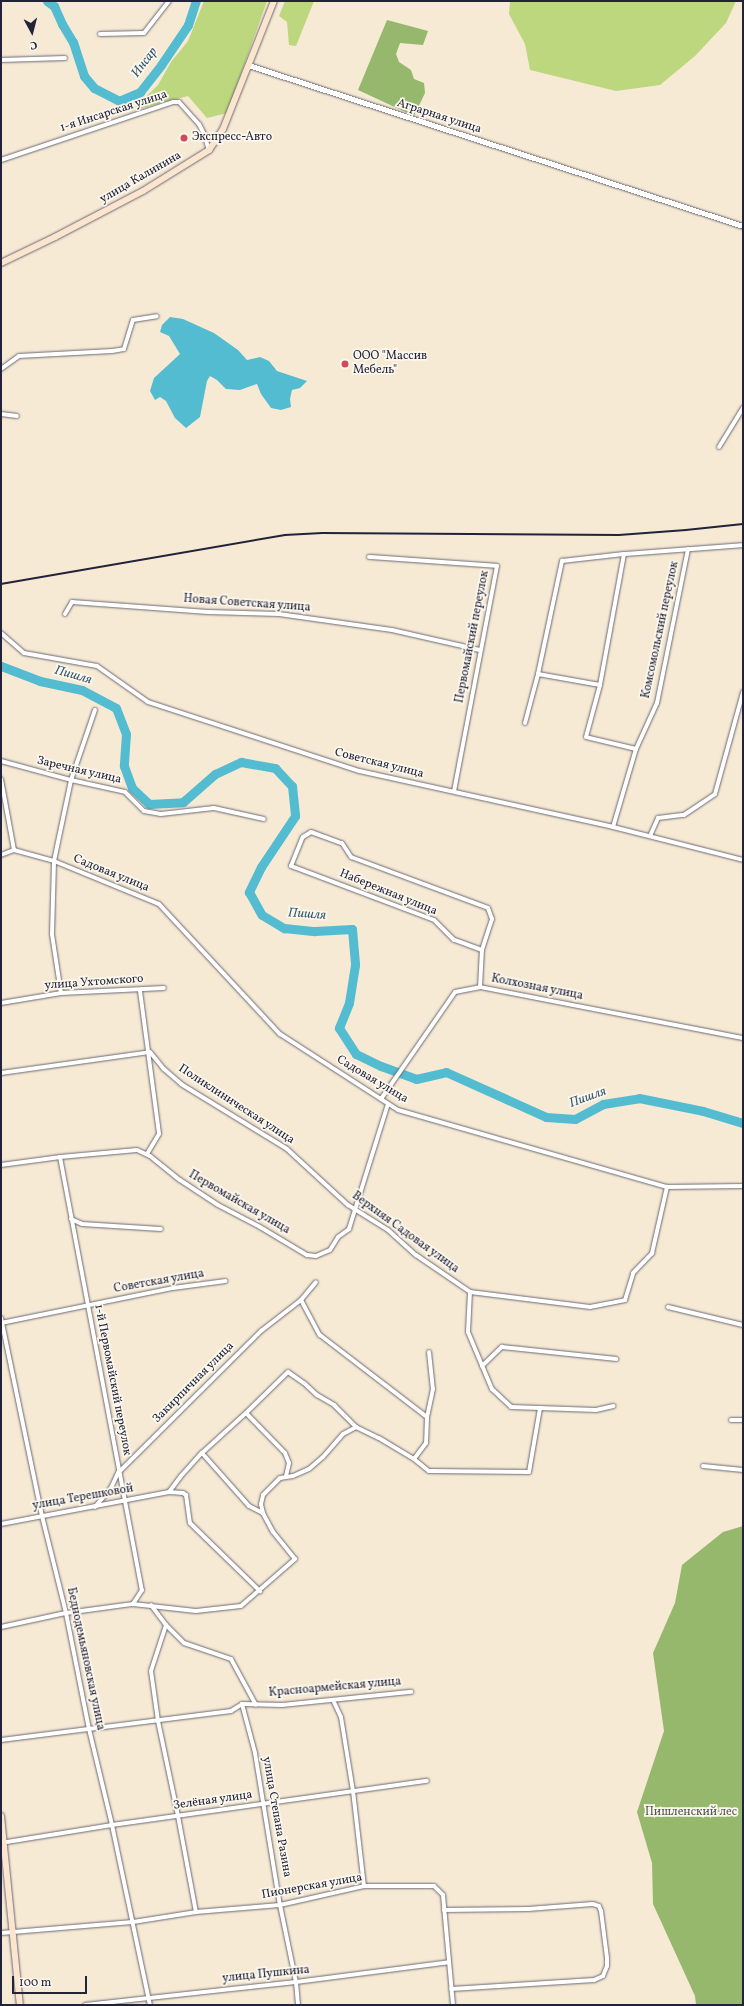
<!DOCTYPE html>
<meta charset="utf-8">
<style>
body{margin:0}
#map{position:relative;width:744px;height:2006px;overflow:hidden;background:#f6ead5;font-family:Vollkorn,serif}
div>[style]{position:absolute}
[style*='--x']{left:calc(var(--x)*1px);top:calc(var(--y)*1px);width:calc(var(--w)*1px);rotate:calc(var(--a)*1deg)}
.green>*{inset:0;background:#bcd77d}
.forest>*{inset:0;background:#95b86c}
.water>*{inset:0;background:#54bcd1}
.river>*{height:9px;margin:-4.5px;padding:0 4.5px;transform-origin:4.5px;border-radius:4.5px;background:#54bcd1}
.roads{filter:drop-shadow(0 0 1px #6c6871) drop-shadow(0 0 1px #6c6871)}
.minor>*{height:4px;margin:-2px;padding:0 2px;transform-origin:2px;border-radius:2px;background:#fff}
.tertiary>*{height:5px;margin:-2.5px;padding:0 2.5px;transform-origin:2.5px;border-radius:2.5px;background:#fff}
.secondary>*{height:6px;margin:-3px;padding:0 3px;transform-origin:3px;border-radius:3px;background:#fce5cf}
.rail>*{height:1.5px;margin:-0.75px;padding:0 0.75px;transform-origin:0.75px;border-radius:0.75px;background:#22223b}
.dots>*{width:11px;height:11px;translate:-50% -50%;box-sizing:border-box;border:2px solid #fbf7ec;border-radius:50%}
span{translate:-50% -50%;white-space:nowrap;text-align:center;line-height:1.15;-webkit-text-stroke:3.5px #fbf7ec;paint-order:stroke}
.street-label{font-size:12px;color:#22223b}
.poi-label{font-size:12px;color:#22223b}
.left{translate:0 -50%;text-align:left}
.park-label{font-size:12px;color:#50584f}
.water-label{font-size:13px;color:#345870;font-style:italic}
.frame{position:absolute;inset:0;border:2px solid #22223b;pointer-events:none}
.north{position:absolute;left:12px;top:12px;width:40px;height:40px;-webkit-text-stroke:3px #fbf7ec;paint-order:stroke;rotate:173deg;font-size:11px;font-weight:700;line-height:16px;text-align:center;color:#22223b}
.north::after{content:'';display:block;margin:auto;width:14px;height:18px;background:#22223b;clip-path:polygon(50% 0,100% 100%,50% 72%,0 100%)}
.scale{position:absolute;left:12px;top:1976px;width:75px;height:18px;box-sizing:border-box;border:2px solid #22223b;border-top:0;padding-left:5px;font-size:12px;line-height:14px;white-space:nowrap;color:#22223b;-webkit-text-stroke:3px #fbf7ec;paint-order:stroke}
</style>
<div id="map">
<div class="green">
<div style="clip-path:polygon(204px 1px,267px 1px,227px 113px,207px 118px,188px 96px,131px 111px,158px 85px,171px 62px,188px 41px)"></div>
<div style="clip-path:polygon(285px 1px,314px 1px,296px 46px,289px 45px,287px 22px,279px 16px)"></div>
<div style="clip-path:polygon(510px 1px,736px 1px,726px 23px,695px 56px,660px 85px,616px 91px,530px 70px,525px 44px,509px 14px)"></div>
</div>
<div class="forest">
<div style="clip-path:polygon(387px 20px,428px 31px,423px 45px,400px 43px,396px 54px,399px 62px,411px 70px,414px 79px,424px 83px,425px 93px,414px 116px,358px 90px)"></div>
<div style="clip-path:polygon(743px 1526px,743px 2005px,696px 2005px,695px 1996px,653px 1904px,652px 1863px,637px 1812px,664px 1731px,653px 1653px,675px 1603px,682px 1565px,723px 1532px)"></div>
</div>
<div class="water">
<div style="clip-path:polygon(170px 317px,183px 319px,214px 333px,238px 350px,247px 360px,260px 357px,269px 361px,277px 371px,307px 381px,300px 388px,292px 390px,290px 399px,291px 407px,281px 410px,271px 408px,261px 394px,257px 384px,240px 390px,226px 389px,217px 380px,210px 376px,207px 381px,200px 417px,186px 428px,175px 418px,166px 401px,160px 397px,155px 400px,150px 391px,154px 378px,180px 354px,169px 336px,160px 332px,162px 325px)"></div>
</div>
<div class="river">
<div style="--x:47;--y:1;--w:9;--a:36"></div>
<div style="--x:54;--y:6;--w:20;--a:66"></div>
<div style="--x:62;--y:24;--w:21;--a:59"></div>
<div style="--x:73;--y:42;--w:36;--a:72"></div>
<div style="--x:84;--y:76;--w:16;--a:50"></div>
<div style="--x:94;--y:88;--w:28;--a:27"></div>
<div style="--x:119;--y:101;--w:23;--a:-23"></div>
<div style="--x:140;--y:92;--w:34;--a:-52"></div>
<div style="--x:161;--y:65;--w:48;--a:-56"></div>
<div style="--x:188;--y:25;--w:25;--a:-72"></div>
<div style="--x:1;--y:666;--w:42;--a:21"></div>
<div style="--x:40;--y:681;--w:43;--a:12.1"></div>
<div style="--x:82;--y:690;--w:38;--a:28"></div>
<div style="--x:116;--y:708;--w:28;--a:69"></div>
<div style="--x:126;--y:734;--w:32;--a:94"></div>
<div style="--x:124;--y:766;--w:23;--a:70"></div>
<div style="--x:132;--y:788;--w:23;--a:43"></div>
<div style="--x:149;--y:804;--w:34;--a:-3"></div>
<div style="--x:183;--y:802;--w:43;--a:-41.2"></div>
<div style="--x:215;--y:774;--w:29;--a:-25"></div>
<div style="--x:241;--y:762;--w:35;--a:10"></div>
<div style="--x:275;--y:768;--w:25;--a:47"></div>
<div style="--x:292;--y:786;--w:30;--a:84"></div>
<div style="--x:295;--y:816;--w:61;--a:123.7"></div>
<div style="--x:261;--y:867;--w:28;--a:116"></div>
<div style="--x:249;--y:892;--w:26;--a:61"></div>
<div style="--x:262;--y:915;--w:26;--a:31"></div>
<div style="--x:284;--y:928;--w:31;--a:6"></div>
<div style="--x:315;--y:931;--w:37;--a:-3"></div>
<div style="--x:352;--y:929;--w:36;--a:85"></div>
<div style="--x:355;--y:965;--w:38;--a:99"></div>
<div style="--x:349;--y:1003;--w:27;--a:112"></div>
<div style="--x:339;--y:1028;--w:31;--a:57"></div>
<div style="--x:356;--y:1054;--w:28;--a:26"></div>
<div style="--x:381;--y:1066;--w:37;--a:20"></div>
<div style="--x:416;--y:1079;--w:31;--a:-13"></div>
<div style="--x:446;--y:1072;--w:110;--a:24.2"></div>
<div style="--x:546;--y:1117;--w:29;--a:4"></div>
<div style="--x:575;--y:1119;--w:32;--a:-28"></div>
<div style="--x:603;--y:1104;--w:36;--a:-9"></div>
<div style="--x:639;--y:1098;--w:65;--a:11.5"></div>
<div style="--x:703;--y:1111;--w:42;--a:16.7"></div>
</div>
<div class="roads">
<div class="minor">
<div style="--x:100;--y:34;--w:44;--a:-1.3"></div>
<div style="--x:144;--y:33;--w:41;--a:-52"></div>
<div style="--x:1;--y:60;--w:64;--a:-1.8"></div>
<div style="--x:1;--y:160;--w:182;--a:-18.6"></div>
<div style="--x:173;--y:102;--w:6;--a:0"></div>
<div style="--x:179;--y:102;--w:30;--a:48"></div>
<div style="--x:199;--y:124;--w:11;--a:63"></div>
<div style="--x:204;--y:134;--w:17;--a:73"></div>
<div style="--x:1;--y:369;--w:22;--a:-36"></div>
<div style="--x:19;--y:356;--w:93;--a:-3.1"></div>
<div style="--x:112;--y:351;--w:12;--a:-9"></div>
<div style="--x:124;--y:349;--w:30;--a:-73"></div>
<div style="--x:133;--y:320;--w:24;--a:-9"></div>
<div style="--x:1;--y:414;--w:16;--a:7"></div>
<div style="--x:719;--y:447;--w:46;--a:-58.4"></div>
<div style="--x:369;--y:557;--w:128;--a:4"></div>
<div style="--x:497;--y:566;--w:229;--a:100.8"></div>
<div style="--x:65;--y:614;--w:14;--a:-60"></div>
<div style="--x:72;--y:602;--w:136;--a:4.2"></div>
<div style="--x:208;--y:612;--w:71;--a:1.6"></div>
<div style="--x:279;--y:614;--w:114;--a:8.1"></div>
<div style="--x:392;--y:630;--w:90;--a:12.8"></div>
<div style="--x:1;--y:633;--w:30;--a:41"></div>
<div style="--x:24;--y:653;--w:74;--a:10.1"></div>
<div style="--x:97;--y:666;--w:62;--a:35.2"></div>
<div style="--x:148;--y:702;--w:222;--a:18.1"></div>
<div style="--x:359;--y:771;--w:260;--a:12.4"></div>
<div style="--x:613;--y:827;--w:134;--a:14.2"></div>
<div style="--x:600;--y:685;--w:133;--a:-79.6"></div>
<div style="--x:525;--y:723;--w:51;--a:-75.1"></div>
<div style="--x:636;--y:749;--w:51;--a:-166.5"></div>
<div style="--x:586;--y:737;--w:54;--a:-74.9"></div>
<div style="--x:600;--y:685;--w:63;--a:-169.9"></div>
<div style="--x:538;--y:674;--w:116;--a:-78"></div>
<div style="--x:562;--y:561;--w:62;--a:-6.4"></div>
<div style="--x:624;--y:554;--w:119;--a:-4.3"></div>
<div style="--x:1;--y:761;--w:73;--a:15.2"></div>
<div style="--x:71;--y:780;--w:55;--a:12.5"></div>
<div style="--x:125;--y:792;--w:27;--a:45"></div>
<div style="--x:144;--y:811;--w:17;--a:10"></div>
<div style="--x:161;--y:814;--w:53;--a:-6.5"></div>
<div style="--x:214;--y:808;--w:51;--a:12.4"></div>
<div style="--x:1;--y:779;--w:72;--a:79.6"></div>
<div style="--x:613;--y:827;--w:81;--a:-73.6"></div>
<div style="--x:636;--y:749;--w:51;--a:-65.5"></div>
<div style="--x:657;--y:703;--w:157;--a:-78.6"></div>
<div style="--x:650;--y:836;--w:20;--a:-66"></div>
<div style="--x:658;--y:818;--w:26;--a:-7"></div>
<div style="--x:684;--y:815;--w:37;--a:-34"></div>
<div style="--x:715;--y:794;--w:106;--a:-74.6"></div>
<div style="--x:1;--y:855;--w:14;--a:-21"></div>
<div style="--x:14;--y:850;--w:41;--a:15.4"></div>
<div style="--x:54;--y:861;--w:113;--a:22.3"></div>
<div style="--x:159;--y:904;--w:178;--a:47.1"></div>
<div style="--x:280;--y:1034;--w:140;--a:32.8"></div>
<div style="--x:398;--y:1110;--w:280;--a:16"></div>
<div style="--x:667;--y:1187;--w:76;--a:-0.8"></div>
<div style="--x:480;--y:987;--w:37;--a:-87"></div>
<div style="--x:482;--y:950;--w:30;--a:-160"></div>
<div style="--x:454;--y:940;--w:28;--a:-135"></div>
<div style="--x:434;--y:920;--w:153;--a:-159.3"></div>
<div style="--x:291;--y:866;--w:31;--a:-68"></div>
<div style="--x:303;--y:837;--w:9;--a:-32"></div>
<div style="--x:311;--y:832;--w:33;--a:20"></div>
<div style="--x:342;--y:843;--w:17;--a:57"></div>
<div style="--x:351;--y:857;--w:146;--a:20.4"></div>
<div style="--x:488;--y:908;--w:12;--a:70"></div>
<div style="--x:492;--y:919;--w:33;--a:108"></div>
<div style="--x:140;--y:991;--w:144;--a:82.4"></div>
<div style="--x:159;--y:1134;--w:23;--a:121"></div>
<div style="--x:61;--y:993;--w:60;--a:-98.7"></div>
<div style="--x:52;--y:934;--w:73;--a:-88.4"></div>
<div style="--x:54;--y:861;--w:83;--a:-78.1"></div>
<div style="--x:71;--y:780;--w:74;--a:-71.1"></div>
<div style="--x:1;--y:1003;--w:61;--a:-9.5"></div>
<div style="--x:61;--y:993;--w:103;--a:-2.8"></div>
<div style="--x:1;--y:1073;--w:150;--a:-8"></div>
<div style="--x:150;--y:1052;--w:22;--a:51"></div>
<div style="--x:164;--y:1069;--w:23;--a:41"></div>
<div style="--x:181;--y:1084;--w:124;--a:31.5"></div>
<div style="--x:287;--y:1149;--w:83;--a:42.6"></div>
<div style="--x:348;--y:1205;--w:47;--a:32"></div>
<div style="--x:388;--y:1230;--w:38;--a:42"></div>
<div style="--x:416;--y:1255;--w:65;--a:34.4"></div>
<div style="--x:470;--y:1292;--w:121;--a:7.1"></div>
<div style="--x:590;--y:1307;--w:36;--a:-11"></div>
<div style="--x:625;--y:1300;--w:28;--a:-73"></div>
<div style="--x:633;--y:1273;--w:28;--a:-46"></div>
<div style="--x:652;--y:1253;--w:68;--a:-77.2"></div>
<div style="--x:381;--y:1099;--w:130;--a:-55.3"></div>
<div style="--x:455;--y:992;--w:25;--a:-11"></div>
<div style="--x:480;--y:987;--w:268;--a:11"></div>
<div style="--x:60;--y:1157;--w:441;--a:79.3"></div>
<div style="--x:142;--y:1590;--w:17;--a:123"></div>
<div style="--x:1;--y:1165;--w:60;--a:-7.7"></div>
<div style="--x:60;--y:1157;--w:77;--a:-5.2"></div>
<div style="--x:137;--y:1150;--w:14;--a:25"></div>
<div style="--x:150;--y:1156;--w:38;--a:39"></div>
<div style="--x:180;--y:1180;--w:45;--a:33.3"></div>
<div style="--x:218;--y:1205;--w:47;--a:27.6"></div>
<div style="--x:260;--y:1227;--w:55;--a:30.8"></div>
<div style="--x:307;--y:1255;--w:9;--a:6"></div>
<div style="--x:316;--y:1256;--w:15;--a:-23"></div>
<div style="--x:330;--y:1250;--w:15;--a:-58"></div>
<div style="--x:338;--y:1237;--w:14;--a:-36"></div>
<div style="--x:349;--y:1229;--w:131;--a:-72.7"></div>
<div style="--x:71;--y:1219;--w:12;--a:24"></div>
<div style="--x:82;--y:1224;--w:79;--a:3.6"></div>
<div style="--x:470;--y:1292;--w:40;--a:92.9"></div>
<div style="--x:468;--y:1332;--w:62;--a:67.2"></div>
<div style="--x:492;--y:1389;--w:26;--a:43"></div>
<div style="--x:511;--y:1407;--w:85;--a:2"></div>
<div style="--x:596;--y:1410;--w:18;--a:-13"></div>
<div style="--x:301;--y:1300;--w:40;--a:62"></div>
<div style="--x:320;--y:1335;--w:135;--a:37.5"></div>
<div style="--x:668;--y:1307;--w:77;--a:13.5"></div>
<div style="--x:1;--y:1318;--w:202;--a:78.3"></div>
<div style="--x:42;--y:1516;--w:100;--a:76.1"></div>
<div style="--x:66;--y:1613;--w:118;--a:78.8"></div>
<div style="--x:89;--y:1729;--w:99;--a:76.5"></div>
<div style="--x:112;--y:1825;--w:184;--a:78.1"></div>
<div style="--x:1;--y:1323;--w:176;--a:-11.5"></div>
<div style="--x:173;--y:1288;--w:53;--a:-7.5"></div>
<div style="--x:429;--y:1352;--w:37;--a:84"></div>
<div style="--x:433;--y:1389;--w:29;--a:102"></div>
<div style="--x:427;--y:1417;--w:26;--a:92"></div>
<div style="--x:426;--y:1443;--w:20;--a:127"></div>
<div style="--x:414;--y:1459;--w:19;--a:39"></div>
<div style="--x:429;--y:1471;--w:100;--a:0.6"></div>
<div style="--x:529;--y:1472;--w:65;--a:-80.2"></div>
<div style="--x:482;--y:1366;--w:28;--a:-44"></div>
<div style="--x:502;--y:1347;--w:115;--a:6"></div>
<div style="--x:246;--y:1413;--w:56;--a:45.7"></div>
<div style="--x:285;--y:1453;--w:11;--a:68"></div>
<div style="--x:289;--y:1463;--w:13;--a:103"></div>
<div style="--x:731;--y:1420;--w:12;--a:0"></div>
<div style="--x:202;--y:1453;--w:59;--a:-42.3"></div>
<div style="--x:246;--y:1413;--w:59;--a:-44.3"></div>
<div style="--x:288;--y:1372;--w:19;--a:35"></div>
<div style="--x:304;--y:1383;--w:18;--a:43"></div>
<div style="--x:317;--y:1395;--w:20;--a:30"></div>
<div style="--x:334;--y:1405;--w:31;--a:45"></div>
<div style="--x:356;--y:1427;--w:25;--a:26"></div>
<div style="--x:379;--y:1438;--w:41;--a:31"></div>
<div style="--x:703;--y:1466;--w:40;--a:5.7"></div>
<div style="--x:169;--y:1492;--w:20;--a:-53"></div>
<div style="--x:181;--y:1476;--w:31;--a:-48"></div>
<div style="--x:202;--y:1453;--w:71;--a:48.4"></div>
<div style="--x:249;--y:1506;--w:16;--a:27"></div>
<div style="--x:95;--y:1507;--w:25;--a:-50"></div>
<div style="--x:111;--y:1488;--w:17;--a:-65"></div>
<div style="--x:118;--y:1473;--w:202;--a:-44.8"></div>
<div style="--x:261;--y:1331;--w:51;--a:-37.8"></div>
<div style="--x:301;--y:1300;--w:23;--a:-50"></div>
<div style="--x:1;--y:1524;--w:171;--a:-10.8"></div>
<div style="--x:169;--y:1492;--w:14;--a:4"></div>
<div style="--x:183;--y:1493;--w:4;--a:34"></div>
<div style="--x:186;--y:1495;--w:28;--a:82"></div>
<div style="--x:190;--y:1523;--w:98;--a:44.2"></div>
<div style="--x:151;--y:1605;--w:25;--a:53"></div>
<div style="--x:166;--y:1625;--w:48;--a:108.1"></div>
<div style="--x:151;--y:1671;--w:50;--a:82"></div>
<div style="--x:158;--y:1721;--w:97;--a:78.1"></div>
<div style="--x:178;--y:1816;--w:98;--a:79.4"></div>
<div style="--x:166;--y:1625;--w:25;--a:45"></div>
<div style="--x:184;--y:1643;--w:50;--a:18.8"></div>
<div style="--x:231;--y:1659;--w:52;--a:61.5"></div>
<div style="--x:1;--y:1627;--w:66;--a:-12.2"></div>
<div style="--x:66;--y:1613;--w:68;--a:-7.7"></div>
<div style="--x:133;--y:1604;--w:63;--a:6.3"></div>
<div style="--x:196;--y:1611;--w:45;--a:-6.3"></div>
<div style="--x:241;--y:1606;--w:72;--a:-41"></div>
<div style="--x:295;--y:1559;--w:35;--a:-129"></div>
<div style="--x:273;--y:1532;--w:21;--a:-118"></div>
<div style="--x:263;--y:1513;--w:9;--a:-103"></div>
<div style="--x:261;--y:1504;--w:9;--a:-77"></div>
<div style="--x:263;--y:1495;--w:24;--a:-45"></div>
<div style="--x:280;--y:1478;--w:13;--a:-9"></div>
<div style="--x:293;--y:1476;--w:17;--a:-24"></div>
<div style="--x:309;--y:1469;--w:18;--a:-41"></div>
<div style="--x:323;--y:1457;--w:30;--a:-49"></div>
<div style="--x:343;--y:1434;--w:15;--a:-28"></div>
<div style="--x:333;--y:1700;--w:19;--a:65"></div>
<div style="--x:341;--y:1717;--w:75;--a:80.8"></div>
<div style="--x:353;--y:1791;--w:96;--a:83.4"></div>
<div style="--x:242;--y:1704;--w:51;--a:75.1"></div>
<div style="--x:255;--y:1753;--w:154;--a:80.7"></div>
<div style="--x:280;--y:1905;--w:79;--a:78.3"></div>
<div style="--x:296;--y:1982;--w:23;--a:85"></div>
<div style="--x:1;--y:1740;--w:232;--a:-7.2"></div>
<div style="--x:231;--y:1711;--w:13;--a:-32"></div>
<div style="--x:242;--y:1704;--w:40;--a:1.4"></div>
<div style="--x:282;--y:1705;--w:130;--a:-5.8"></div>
<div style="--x:1;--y:1843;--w:112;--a:-9.2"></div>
<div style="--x:112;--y:1825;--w:318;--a:-8"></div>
<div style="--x:444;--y:1910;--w:84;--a:-0.7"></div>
<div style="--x:528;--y:1909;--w:65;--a:-4.4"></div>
<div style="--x:593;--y:1904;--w:6;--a:18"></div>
<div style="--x:599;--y:1906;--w:5;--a:68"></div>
<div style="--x:601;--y:1911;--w:47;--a:82.7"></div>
<div style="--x:607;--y:1958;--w:8;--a:90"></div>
<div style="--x:607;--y:1966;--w:11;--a:112"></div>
<div style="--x:603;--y:1976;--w:10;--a:156"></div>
<div style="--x:594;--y:1980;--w:143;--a:176.4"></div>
<div style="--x:1;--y:1933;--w:132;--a:-4.8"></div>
<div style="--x:133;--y:1922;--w:64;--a:-9"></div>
<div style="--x:196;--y:1912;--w:84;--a:-4.8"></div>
<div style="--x:280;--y:1905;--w:86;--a:-12.7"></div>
<div style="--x:364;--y:1886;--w:70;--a:0"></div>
<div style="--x:434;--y:1886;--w:13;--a:45"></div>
<div style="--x:443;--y:1895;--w:110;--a:84.8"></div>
<div style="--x:85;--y:2005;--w:212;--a:-6.2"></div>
<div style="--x:296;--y:1982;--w:154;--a:-7.4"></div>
</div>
<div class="tertiary">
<div style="--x:248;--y:65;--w:521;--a:18.02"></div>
</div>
<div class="secondary">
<div style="--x:1;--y:263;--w:60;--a:-25.7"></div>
<div style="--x:55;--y:237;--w:99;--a:-27.6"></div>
<div style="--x:143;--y:191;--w:78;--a:-31.8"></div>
<div style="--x:209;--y:150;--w:25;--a:-56"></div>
<div style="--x:223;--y:129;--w:138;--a:-68.3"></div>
<div style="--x:1;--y:1816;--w:190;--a:84.3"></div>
</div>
</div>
<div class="rail">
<div style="--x:1;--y:584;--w:288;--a:-9.8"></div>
<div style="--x:285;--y:535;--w:37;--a:-3"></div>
<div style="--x:322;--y:533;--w:297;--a:0.4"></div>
<div style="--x:619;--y:535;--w:67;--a:-4.3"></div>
<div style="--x:686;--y:530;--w:57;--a:-6"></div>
</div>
<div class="dots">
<div style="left:184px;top:138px;background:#d1495b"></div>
<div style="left:345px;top:364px;background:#d1495b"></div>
</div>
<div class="street-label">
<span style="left:114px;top:112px;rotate:-18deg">1-я Инсарская улица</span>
<span style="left:439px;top:117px;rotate:18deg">Аграрная улица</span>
<span style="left:141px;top:178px;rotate:-30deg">улица Калинина</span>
<span style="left:247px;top:604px;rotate:4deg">Новая Советская улица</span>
<span style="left:661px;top:630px;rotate:-78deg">Комсомольский переулок</span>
<span style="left:473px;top:637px;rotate:-79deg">Первомайский переулок</span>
<span style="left:379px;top:764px;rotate:14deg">Советская улица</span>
<span style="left:79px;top:771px;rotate:13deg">Заречная улица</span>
<span style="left:111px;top:874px;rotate:22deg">Садовая улица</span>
<span style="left:388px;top:893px;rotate:22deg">Набережная улица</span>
<span style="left:94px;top:983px;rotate:-4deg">улица Ухтомского</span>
<span style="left:537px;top:988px;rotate:11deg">Колхозная улица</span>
<span style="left:372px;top:1080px;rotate:31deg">Садовая улица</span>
<span style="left:236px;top:1105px;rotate:33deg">Поликлиническая улица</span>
<span style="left:239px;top:1203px;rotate:30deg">Первомайская улица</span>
<span style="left:405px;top:1233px;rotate:36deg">Верхняя Садовая улица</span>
<span style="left:159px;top:1282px;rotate:-10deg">Советская улица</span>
<span style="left:112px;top:1380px;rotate:79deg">1-й Первомайский переулок</span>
<span style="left:194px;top:1383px;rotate:-45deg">Закирпичная улица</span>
<span style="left:83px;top:1498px;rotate:-10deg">улица Терешковой</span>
<span style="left:85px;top:1659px;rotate:78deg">Беднодемьяновская улица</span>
<span style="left:335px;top:1688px;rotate:-5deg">Красноармейская улица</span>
<span style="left:213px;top:1801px;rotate:-8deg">Зелёная улица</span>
<span style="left:276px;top:1817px;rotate:80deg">улица Степана Разина</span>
<span style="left:312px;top:1887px;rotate:-10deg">Пионерская улица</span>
<span style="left:266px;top:1975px;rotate:-6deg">улица Пушкина</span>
</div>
<div class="poi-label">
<span class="left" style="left:192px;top:138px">Экспресс-Авто</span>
<span class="left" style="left:353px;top:364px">ООО "Массив<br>Мебель"</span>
</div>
<div class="park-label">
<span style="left:691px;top:1813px">Пишленский лес</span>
</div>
<div class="water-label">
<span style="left:145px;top:63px;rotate:-53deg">Инсар</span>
<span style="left:73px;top:676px;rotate:16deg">Пишля</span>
<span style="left:307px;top:915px;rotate:4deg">Пишля</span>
<span style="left:588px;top:1098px;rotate:-20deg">Пишля</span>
</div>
<div class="frame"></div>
<div class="north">С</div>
<div class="scale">100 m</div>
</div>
